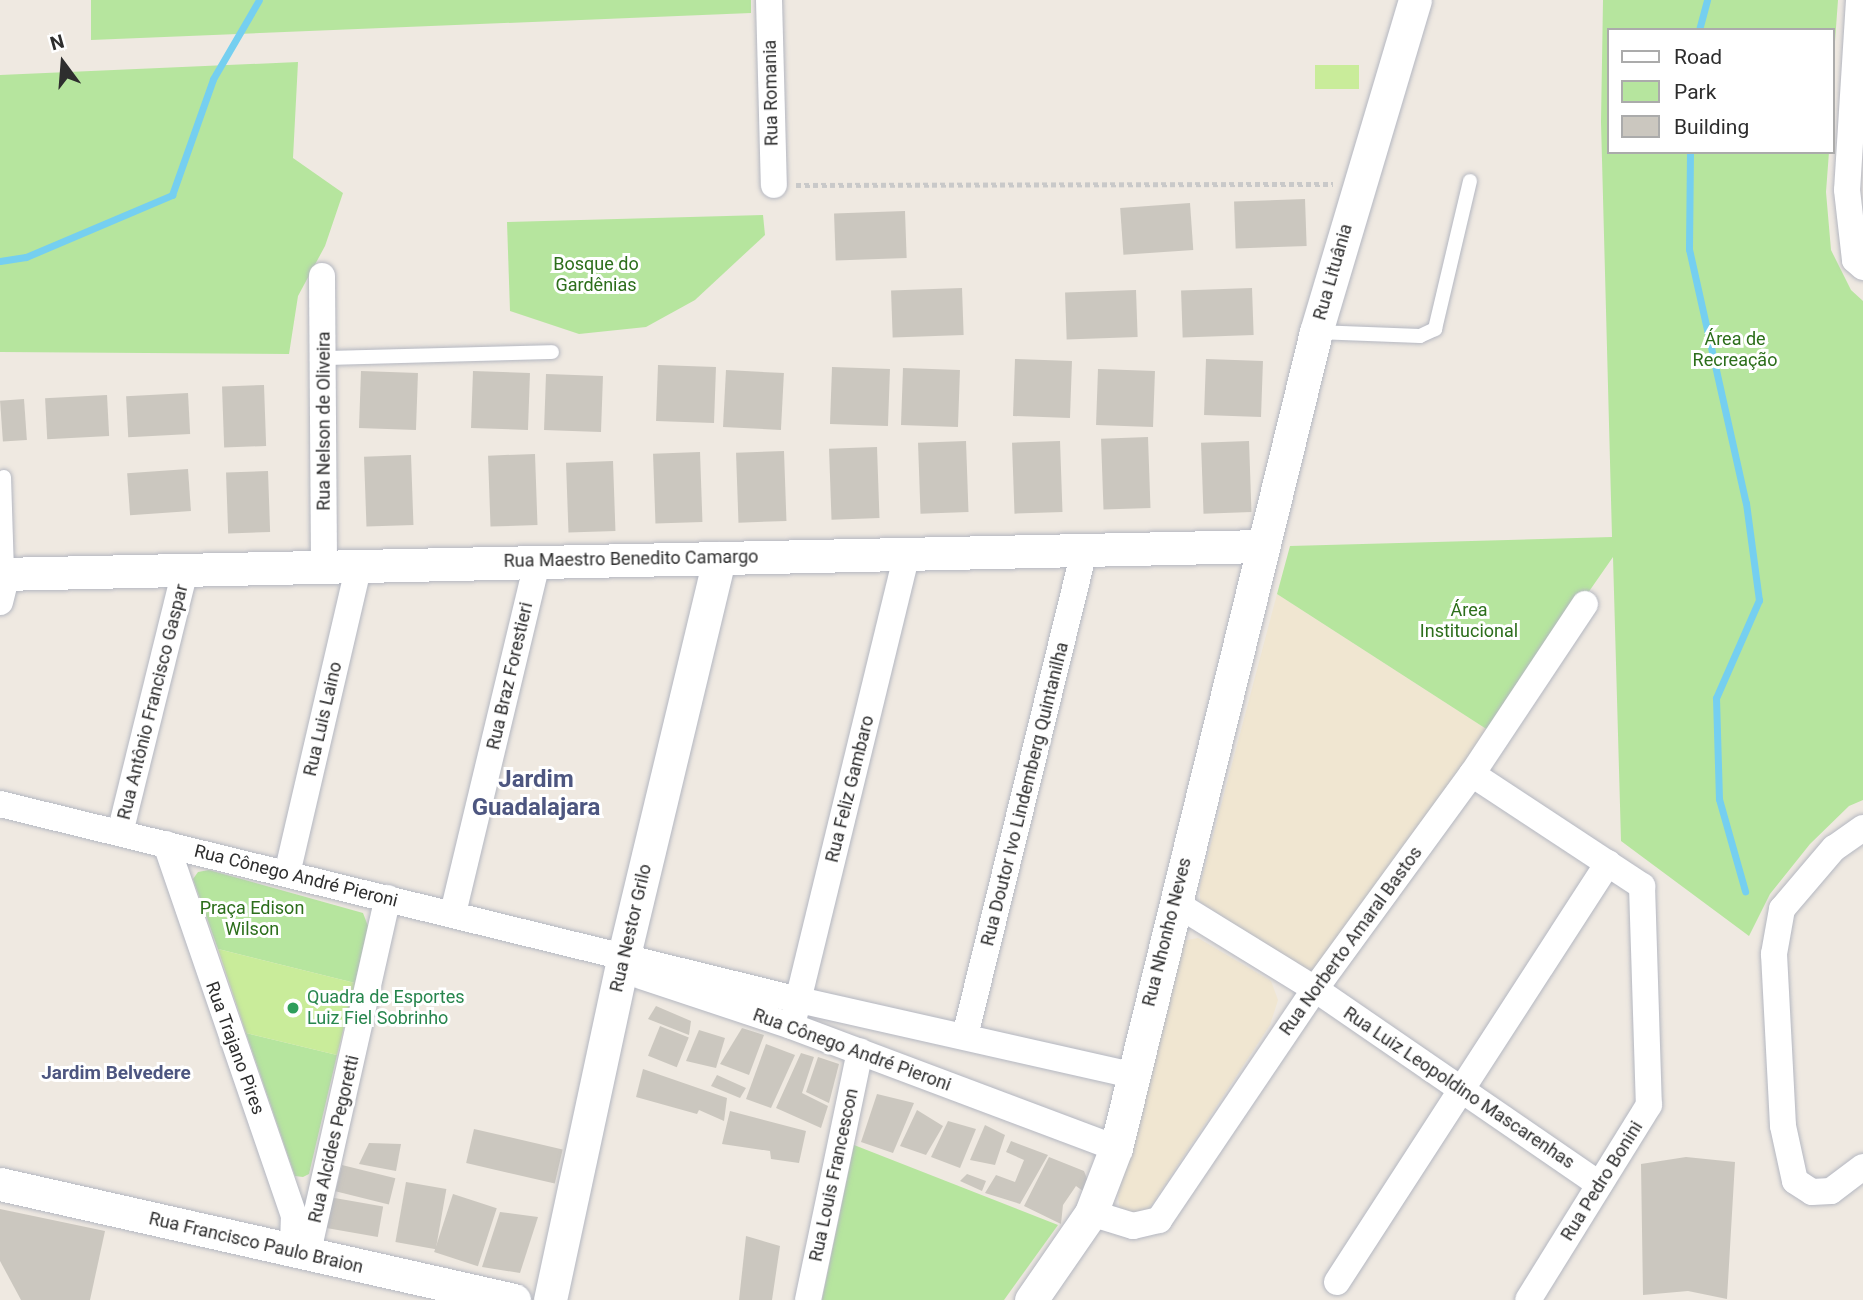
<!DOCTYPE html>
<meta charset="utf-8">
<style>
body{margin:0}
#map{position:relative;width:1863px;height:1300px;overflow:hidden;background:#efe9e1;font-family:Roboto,sans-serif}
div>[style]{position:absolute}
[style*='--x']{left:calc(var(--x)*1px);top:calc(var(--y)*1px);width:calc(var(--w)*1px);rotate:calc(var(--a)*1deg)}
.education>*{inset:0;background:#f0e6d1}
.green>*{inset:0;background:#b6e59e}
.pitch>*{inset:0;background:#c9ec9a;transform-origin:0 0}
.stream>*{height:7px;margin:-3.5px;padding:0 3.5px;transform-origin:3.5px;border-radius:3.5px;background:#75cff0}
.building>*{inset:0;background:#cbc7bf;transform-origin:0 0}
.path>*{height:4.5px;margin-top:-2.25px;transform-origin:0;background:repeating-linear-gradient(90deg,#c9c9c9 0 5px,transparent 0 8.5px)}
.roads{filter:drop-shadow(0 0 2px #b4b7c1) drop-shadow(0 0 2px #b4b7c1)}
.service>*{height:14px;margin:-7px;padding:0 7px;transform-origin:7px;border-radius:7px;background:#fff}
.minor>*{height:26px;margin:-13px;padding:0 13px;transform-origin:13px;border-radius:13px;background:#fff}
.tertiary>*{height:33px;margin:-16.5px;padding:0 16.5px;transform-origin:16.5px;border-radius:16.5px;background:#fff}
.dots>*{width:19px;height:19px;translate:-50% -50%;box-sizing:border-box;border:4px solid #fff;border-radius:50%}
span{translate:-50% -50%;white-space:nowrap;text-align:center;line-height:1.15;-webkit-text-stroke:6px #fff;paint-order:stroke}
.street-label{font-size:18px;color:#2e2e2e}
.park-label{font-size:18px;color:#2c6e1b}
.leisure-label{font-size:18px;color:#27864d}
.left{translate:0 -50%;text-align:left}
.neighbourhood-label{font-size:19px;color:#4d5680;font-weight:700}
.district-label{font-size:24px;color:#4d5680;font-weight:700}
.legend{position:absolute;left:1607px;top:28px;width:228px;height:126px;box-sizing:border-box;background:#fff;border:2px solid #ababab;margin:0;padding:9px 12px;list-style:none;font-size:21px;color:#2e2e2e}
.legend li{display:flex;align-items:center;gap:14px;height:35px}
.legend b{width:35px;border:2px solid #ababab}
.north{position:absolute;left:28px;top:28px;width:70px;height:70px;-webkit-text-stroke:5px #fff;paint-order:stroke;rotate:344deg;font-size:19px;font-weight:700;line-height:28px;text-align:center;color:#2e2e2e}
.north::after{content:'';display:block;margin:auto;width:24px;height:32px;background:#2e2e2e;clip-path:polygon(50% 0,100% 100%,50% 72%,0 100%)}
</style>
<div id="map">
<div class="education">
<div style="clip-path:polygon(1277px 594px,1491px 732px,1311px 973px,1200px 902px,1200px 885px)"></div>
<div style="clip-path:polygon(1198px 938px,1271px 981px,1278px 1000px,1270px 1025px,1149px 1209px,1139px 1216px,1120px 1210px,1118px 1196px,1182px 941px)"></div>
</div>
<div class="green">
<div style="clip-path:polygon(91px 0,751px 0,751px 13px,91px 40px)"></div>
<div style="clip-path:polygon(1603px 0,1838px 0,1833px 69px,1833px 30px,1609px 30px,1609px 152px,1829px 152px,1826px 192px,1831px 250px,1851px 290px,1863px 301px,1863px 800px,1849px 806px,1810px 844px,1770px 894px,1749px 936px,1621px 841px,1613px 557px,1491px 732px,1277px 594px,1290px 546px,1612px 537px,1601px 122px)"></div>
<div style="clip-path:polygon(298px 62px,293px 158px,343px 193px,325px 246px,298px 296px,289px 354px,0 352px,0 75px)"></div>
<div style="clip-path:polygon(763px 215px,765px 235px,695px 300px,646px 327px,579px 334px,510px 311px,507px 222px)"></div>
<div style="clip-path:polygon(209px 870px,363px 913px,368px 926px,355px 983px,218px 949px,193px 879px,198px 872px)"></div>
<div style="clip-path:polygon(246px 1033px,337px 1055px,309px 1174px,303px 1177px,295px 1176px)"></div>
<div style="clip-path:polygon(854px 1145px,1058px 1225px,1004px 1300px,822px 1300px)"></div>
</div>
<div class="pitch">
<div style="left:1315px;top:65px;width:44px;height:24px"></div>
<div style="clip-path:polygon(218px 949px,355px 983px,337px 1055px,246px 1033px)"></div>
</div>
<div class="stream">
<div style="--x:1699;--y:30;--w:31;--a:-75"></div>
<div style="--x:1690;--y:152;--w:97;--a:90.6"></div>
<div style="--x:1689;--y:249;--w:260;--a:77.4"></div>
<div style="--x:1746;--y:503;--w:98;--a:82.4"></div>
<div style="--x:1759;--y:600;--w:107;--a:113.7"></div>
<div style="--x:1716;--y:698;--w:101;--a:88.3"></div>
<div style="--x:1719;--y:799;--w:96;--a:74.2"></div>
<div style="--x:0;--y:261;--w:26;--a:-9"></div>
<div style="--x:26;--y:257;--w:159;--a:-23"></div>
<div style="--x:172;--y:195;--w:123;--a:-70.5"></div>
<div style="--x:213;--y:79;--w:91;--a:-59.8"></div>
</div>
<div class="building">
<div style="left:1305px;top:199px;width:47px;height:71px;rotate:88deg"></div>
<div style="left:1190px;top:203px;width:47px;height:70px;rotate:86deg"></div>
<div style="left:905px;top:211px;width:47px;height:71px;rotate:88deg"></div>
<div style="left:962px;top:288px;width:47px;height:71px;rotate:88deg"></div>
<div style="left:1252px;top:288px;width:47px;height:71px;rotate:88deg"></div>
<div style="left:1136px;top:290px;width:47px;height:71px;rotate:88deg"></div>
<div style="left:1015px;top:359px;width:57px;height:57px;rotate:2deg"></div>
<div style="left:1206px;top:359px;width:57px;height:56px;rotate:2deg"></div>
<div style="left:658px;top:365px;width:58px;height:56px;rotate:2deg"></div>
<div style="left:832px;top:367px;width:58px;height:57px;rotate:2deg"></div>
<div style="left:903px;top:368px;width:57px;height:57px;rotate:2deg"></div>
<div style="left:1098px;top:369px;width:57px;height:56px;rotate:2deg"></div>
<div style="left:726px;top:370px;width:58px;height:57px;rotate:3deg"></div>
<div style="left:361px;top:371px;width:57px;height:57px;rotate:2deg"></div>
<div style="left:473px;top:371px;width:57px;height:57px;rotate:2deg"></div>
<div style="left:546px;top:374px;width:57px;height:56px;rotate:2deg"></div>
<div style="left:264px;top:385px;width:61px;height:42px;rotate:88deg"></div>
<div style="left:188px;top:393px;width:41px;height:62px;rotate:87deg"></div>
<div style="left:107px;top:395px;width:41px;height:62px;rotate:87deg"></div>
<div style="left:24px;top:399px;width:41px;height:24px;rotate:86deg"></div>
<div style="left:1148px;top:437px;width:71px;height:47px;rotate:88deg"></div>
<div style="left:966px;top:441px;width:71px;height:48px;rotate:88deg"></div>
<div style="left:1060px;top:441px;width:71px;height:48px;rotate:88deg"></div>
<div style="left:1249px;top:441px;width:71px;height:48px;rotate:88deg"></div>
<div style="left:877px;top:447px;width:71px;height:48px;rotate:88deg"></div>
<div style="left:784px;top:451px;width:70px;height:48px;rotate:88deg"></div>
<div style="left:700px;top:452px;width:70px;height:47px;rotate:88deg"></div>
<div style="left:535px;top:454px;width:71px;height:47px;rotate:88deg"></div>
<div style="left:411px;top:455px;width:70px;height:47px;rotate:88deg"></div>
<div style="left:613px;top:461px;width:70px;height:47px;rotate:88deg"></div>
<div style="left:188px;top:469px;width:42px;height:61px;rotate:86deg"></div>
<div style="left:268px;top:471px;width:61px;height:42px;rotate:88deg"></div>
<div style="clip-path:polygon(656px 1006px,691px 1021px,689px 1035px,648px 1019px)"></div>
<div style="left:660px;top:1026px;width:31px;height:32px;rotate:22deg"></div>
<div style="clip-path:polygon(742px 1028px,764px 1035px,749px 1075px,720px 1064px)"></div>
<div style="clip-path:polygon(699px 1030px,725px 1038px,716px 1068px,686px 1061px)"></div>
<div style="clip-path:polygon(766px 1044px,795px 1055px,771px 1108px,746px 1099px)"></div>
<div style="clip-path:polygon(801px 1053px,814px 1057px,802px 1093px,828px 1106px,821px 1128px,776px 1108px)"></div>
<div style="clip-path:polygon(818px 1057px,839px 1064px,829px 1103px,806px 1092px)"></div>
<div style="clip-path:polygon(643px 1069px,727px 1098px,724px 1121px,699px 1110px,697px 1114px,636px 1097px)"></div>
<div style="clip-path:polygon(717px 1075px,746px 1088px,740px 1098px,711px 1086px)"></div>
<div style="clip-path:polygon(877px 1094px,914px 1103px,893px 1153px,861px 1142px)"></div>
<div style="clip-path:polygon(917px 1110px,943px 1126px,926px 1155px,900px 1146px)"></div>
<div style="clip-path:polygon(730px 1111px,806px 1131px,799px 1163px,771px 1159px,770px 1151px,722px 1144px)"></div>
<div style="clip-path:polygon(948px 1121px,976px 1129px,960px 1168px,931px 1157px)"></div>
<div style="clip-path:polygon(985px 1125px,1005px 1135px,995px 1165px,970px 1160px)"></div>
<div style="left:474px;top:1129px;width:91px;height:35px;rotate:13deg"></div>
<div style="clip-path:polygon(1011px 1141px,1048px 1155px,1020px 1204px,985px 1193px,996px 1175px,1015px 1182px,1024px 1160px,1006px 1152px)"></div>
<div style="clip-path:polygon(369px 1143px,401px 1144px,396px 1171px,359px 1164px)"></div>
<div style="clip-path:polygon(1049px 1157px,1084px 1171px,1088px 1181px,1083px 1191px,1076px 1186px,1063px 1205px,1061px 1224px,1024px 1206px)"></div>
<div style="clip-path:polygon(1686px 1157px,1735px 1162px,1727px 1299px,1688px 1291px,1643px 1295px,1641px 1164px)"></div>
<div style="left:342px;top:1165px;width:55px;height:27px;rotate:14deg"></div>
<div style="clip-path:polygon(967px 1174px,986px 1181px,982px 1191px,960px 1181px)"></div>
<div style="left:406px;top:1182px;width:41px;height:61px;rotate:10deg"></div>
<div style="left:453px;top:1194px;width:46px;height:61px;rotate:18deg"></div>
<div style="left:329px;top:1197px;width:55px;height:31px;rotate:10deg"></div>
<div style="clip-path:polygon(0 1209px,105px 1231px,90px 1300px,21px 1300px,0 1261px)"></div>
<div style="clip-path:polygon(500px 1212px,538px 1217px,520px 1273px,482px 1267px)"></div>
<div style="clip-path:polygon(746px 1236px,780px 1246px,772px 1300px,739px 1300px)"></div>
</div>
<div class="path">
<div style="--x:796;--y:185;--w:537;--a:-0.11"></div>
</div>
<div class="roads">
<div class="service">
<div style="--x:1316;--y:332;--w:104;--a:2.2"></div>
<div style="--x:1420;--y:336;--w:17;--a:-25"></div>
<div style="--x:1435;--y:329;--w:152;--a:-76.7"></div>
<div style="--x:325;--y:358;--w:227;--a:-1.5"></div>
<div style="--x:4;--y:477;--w:97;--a:88.2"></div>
</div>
<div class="minor">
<div style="--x:769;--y:0;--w:185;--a:88.5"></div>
<div style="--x:1859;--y:0;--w:190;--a:93.6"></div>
<div style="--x:1847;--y:190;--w:70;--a:83.5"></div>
<div style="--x:1855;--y:260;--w:11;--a:41"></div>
<div style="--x:322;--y:276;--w:290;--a:89.6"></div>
<div style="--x:0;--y:602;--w:29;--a:-76"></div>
<div style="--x:1472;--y:774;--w:204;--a:33.4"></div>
<div style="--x:1642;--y:886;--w:219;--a:88.2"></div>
<div style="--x:1649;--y:1105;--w:229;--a:121.8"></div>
<div style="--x:0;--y:804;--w:823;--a:13.78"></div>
<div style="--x:799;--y:1000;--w:340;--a:12.7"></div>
<div style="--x:1863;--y:828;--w:35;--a:145"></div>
<div style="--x:1834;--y:848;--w:80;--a:130.4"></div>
<div style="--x:1782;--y:909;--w:46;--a:100.1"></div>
<div style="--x:1774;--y:954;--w:172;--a:87"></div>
<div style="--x:1783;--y:1126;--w:56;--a:77.7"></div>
<div style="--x:1795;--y:1181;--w:20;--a:33"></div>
<div style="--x:1812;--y:1192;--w:19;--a:-3"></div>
<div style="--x:1831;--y:1191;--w:40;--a:-37"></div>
<div style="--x:120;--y:833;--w:271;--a:-76.1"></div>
<div style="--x:166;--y:844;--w:392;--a:71"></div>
<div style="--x:294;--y:1215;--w:38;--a:92"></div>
<div style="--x:287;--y:874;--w:317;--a:-76.9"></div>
<div style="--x:1175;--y:903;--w:164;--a:31.6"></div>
<div style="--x:1315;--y:989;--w:345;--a:34.5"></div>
<div style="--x:453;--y:913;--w:361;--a:-76.5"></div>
<div style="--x:641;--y:976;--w:158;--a:18.4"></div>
<div style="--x:791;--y:1026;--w:347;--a:20.6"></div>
<div style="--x:794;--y:1017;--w:478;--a:-76.3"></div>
<div style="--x:965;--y:1036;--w:498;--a:-76.2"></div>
<div style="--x:1091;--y:1213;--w:44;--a:17.2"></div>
<div style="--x:1133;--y:1226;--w:27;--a:-13"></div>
<div style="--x:1159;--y:1220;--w:279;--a:-56"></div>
<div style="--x:1315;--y:989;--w:266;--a:-53.9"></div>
<div style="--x:1472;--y:774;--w:204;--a:-56.4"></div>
<div style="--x:307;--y:1256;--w:367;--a:-77.3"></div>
<div style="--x:1337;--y:1282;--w:499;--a:-57.1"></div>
<div style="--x:808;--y:1300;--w:254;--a:-78.2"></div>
</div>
<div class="tertiary">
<div style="--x:0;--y:574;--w:1262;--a:-1.27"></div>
<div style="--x:0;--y:1184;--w:527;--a:12.72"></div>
<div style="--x:550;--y:1300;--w:353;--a:-77.9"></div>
<div style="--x:624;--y:955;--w:408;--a:-76.5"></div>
<div style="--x:1031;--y:1300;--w:106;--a:-55.4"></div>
<div style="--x:1091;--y:1213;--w:70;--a:-69"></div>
<div style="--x:1116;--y:1148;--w:840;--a:-76.23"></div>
<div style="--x:1316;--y:332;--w:346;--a:-73.4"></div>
</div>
</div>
<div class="dots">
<div style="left:293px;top:1008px;background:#2e9e5b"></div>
</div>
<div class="street-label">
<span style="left:771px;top:93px;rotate:-91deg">Rua Romania</span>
<span style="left:1333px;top:272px;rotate:-74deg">Rua Lituânia</span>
<span style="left:324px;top:421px;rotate:-90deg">Rua Nelson de Oliveira</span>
<span style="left:631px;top:559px;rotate:-1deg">Rua Maestro Benedito Camargo</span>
<span style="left:510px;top:676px;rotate:-77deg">Rua Braz Forestieri</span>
<span style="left:153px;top:702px;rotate:-76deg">Rua Antônio Francisco Gaspar</span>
<span style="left:323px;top:719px;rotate:-77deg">Rua Luis Laino</span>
<span style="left:850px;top:789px;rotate:-76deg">Rua Feliz Gambaro</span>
<span style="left:1025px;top:794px;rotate:-76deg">Rua Doutor Ivo Lindemberg Quintanilha</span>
<span style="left:296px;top:876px;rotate:14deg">Rua Cônego André Pieroni</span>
<span style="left:631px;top:928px;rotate:-77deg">Rua Nestor Grilo</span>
<span style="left:1167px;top:932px;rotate:-76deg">Rua Nhonho Neves</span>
<span style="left:1351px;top:941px;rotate:-54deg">Rua Norberto Amaral Bastos</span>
<span style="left:235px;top:1048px;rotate:70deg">Rua Trajano Pires</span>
<span style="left:852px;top:1050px;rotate:20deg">Rua Cônego André Pieroni</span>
<span style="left:1459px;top:1088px;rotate:34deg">Rua Luiz Leopoldino Mascarenhas</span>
<span style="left:334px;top:1139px;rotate:-77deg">Rua Alcides Pegoretti</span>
<span style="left:834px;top:1175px;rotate:-78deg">Rua Louis Francescon</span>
<span style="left:1602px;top:1181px;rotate:-58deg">Rua Pedro Bonini</span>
<span style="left:256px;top:1243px;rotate:13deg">Rua Francisco Paulo Braion</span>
</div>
<div class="park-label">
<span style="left:596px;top:275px">Bosque do<br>Gardênias</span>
<span style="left:1735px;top:350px">Área de<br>Recreação</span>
<span style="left:1469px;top:621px">Área<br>Institucional</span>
<span style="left:252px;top:919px">Praça Edison<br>Wilson</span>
</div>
<div class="leisure-label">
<span class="left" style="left:307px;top:1008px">Quadra de Esportes<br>Luiz Fiel Sobrinho</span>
</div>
<div class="neighbourhood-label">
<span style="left:116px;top:1073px">Jardim Belvedere</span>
</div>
<div class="district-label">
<span style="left:536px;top:794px">Jardim<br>Guadalajara</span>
</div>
<ul class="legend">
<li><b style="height:9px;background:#fff"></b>Road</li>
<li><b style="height:19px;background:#b6e59e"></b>Park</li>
<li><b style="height:19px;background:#cbc7bf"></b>Building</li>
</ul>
<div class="north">N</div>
</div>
